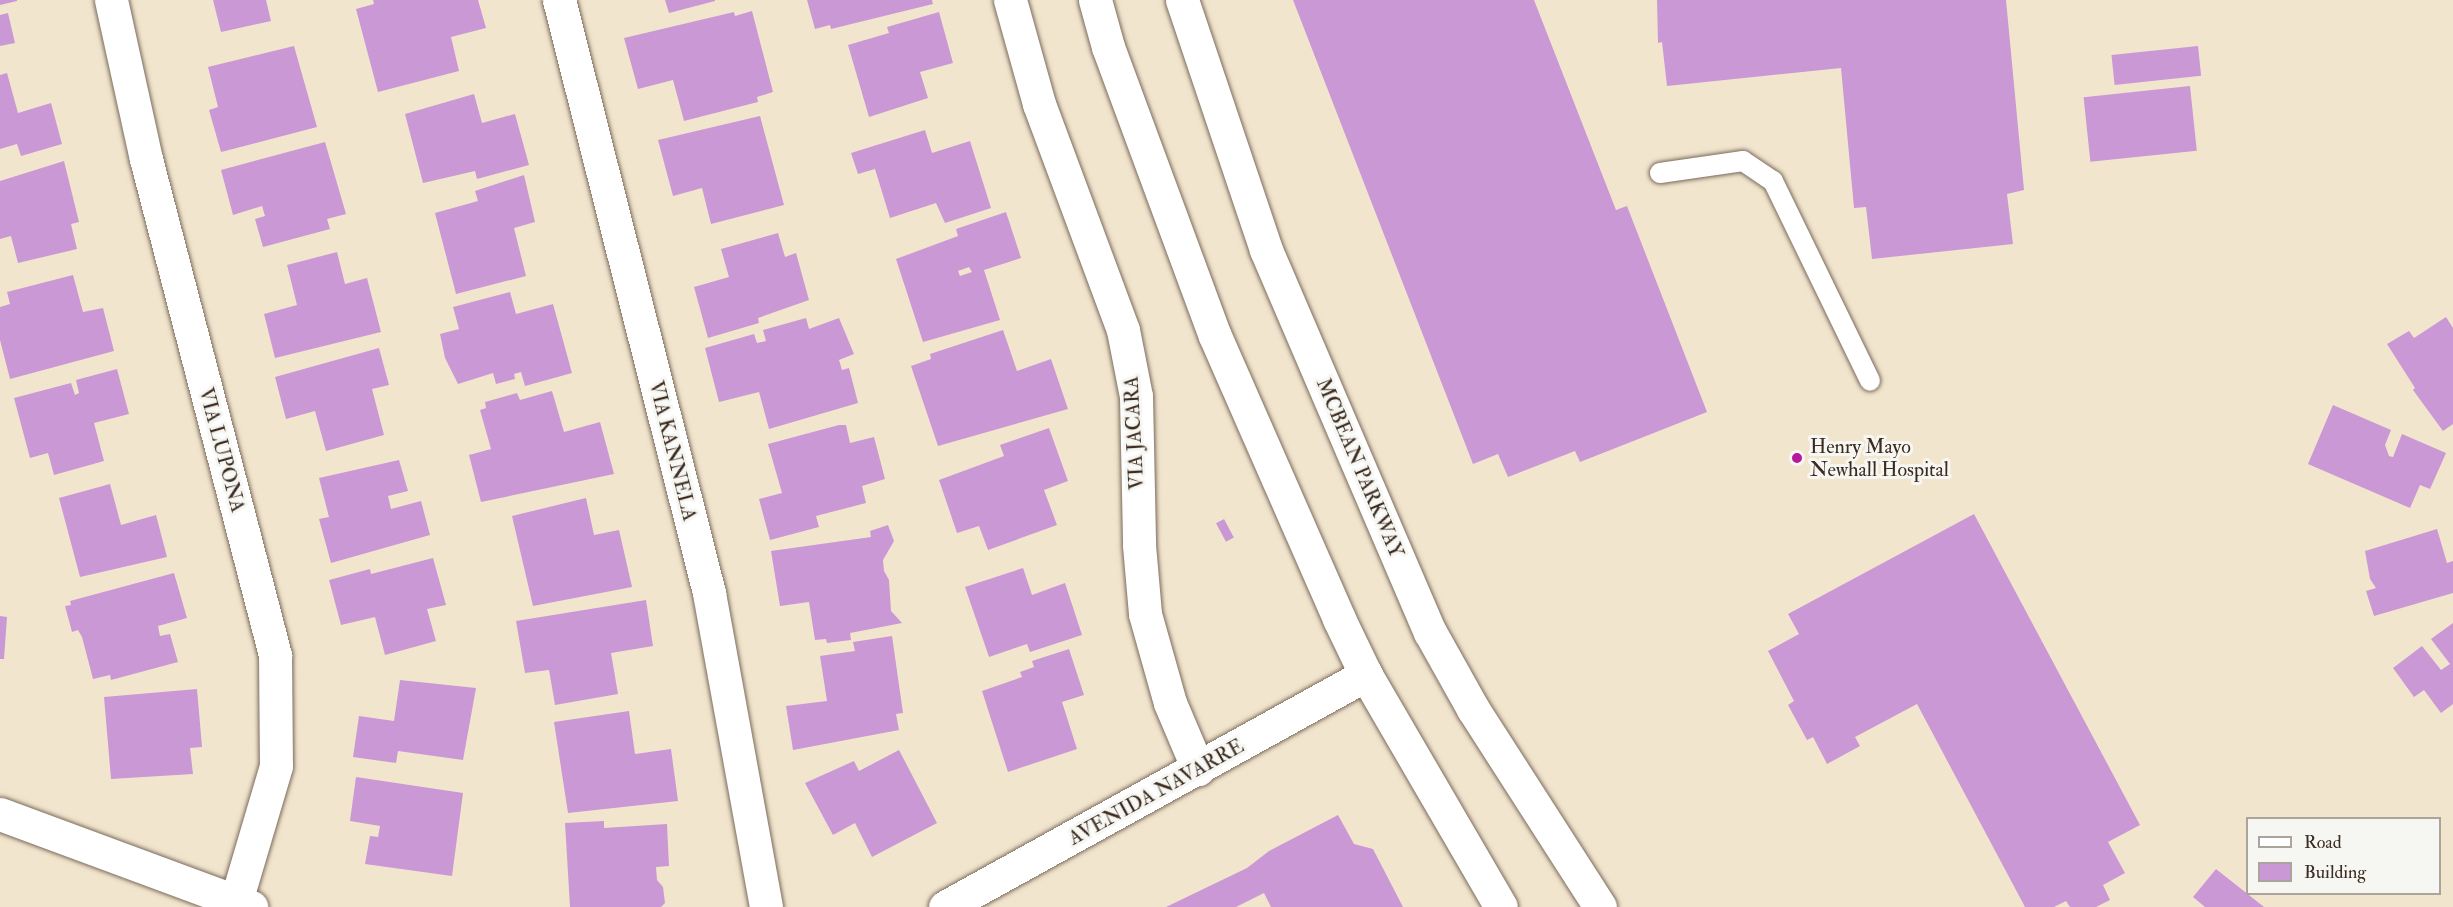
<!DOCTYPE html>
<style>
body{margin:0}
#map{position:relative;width:2453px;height:907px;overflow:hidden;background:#f2e5ce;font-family:"IM FELL Double Pica",serif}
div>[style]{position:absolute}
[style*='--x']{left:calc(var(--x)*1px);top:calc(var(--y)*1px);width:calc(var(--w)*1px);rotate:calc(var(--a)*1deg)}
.building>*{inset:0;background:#ca98d5;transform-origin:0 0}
.roads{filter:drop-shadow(0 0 2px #7b6b5c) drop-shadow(0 0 2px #7b6b5c)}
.service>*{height:20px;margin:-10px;padding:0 10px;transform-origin:10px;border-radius:10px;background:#fff}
.minor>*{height:33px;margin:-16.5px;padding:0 16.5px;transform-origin:16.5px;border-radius:16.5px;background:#fff}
.secondary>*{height:33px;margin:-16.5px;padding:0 16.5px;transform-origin:16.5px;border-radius:16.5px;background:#fff}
.dots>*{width:16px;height:16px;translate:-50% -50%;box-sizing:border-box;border:3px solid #f6f6f2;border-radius:50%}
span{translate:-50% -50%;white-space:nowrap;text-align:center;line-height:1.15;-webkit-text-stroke:6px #f6f6f2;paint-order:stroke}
.street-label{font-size:20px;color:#3b2a1e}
.poi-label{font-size:20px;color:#3b2a1e}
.left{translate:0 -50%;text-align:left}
.legend{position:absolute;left:2246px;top:817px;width:195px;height:78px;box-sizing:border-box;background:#f6f6f2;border:2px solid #aba49d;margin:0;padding:8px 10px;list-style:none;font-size:18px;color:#3b2a1e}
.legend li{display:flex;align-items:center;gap:12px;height:30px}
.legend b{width:30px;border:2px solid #aba49d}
</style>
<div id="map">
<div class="building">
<div style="clip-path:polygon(0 0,17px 0,17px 1px,0 5px)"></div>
<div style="clip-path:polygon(213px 0,266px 0,271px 21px,221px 32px)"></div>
<div style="clip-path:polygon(373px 0,478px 0,486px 28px,451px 37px,459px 71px,378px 92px,356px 9px,374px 4px)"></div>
<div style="clip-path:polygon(665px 0,715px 0,715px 1px,669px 13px)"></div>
<div style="clip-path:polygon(807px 0,932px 0,933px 4px,831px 29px,830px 25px,815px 29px)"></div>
<div style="clip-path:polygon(1293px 0,1534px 0,1616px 210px,1627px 206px,1707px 412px,1580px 462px,1575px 451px,1508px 477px,1498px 454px,1473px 464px)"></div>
<div style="clip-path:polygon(1657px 0,2006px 0,2024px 190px,2007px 194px,2013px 244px,1872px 259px,1866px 207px,1854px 208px,1841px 68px,1667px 86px,1662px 42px,1658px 43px)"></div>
<div style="clip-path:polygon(752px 11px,773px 92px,757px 97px,758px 102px,684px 121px,673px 80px,638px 89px,624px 38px,734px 12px,735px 16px)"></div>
<div style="clip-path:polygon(939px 12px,953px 63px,920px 72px,928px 98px,869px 117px,848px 45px,889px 33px,887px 27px)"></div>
<div style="clip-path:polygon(8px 13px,15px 43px,0 46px,0 15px)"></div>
<div style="clip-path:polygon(294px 46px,317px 127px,221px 152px,209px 110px,218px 107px,208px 67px)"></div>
<div style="left:2198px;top:46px;width:30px;height:87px;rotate:84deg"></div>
<div style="clip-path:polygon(7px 73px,18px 113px,51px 103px,62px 144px,21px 156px,17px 144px,0 149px,0 75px)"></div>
<div style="left:2190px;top:86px;width:65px;height:107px;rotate:84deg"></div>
<div style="clip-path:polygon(474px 94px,482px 123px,515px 114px,529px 165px,477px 179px,475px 171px,423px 183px,405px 114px)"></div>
<div style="clip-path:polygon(760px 116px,784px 205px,711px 224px,702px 188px,673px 196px,658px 140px)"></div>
<div style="clip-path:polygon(925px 130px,932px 153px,970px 141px,991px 208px,945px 223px,936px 203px,890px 218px,875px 169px,858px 174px,851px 153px)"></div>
<div style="clip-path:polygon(325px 142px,346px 214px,327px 219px,330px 229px,263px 247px,255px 219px,265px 216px,262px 206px,233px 215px,221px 170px)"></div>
<div style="clip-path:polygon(64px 161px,79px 222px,71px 224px,77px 249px,18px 263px,11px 236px,0 239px,0 181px)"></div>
<div style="clip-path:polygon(524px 175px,535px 222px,514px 228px,526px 276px,456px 294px,435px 213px,478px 201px,475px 191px)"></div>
<div style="clip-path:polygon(evenodd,1006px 212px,1021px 258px,984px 270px,1000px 320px,923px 342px,896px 259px,958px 236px,956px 229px,1006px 212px,969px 267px,972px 272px,960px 276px,958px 271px,969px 267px)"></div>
<div style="clip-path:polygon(778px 233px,785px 257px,796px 253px,809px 300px,758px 318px,759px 323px,708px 338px,694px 287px,729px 277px,721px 249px)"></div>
<div style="clip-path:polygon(337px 252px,345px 284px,367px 278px,381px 332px,275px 358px,264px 314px,297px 305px,287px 265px)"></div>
<div style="clip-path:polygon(73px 275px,83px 312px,103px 308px,114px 351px,10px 379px,0 340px,0 307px,10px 304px,7px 292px)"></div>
<div style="clip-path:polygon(510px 292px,516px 314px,553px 304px,572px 373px,525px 386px,521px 372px,514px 374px,515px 379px,496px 384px,493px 373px,458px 384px,445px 358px,440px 334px,459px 329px,453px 307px)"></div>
<div style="clip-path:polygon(2446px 317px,2453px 328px,2453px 424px,2443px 431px,2413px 390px,2415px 388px,2387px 344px,2409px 331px,2414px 338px)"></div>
<div style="clip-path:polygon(806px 318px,809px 329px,839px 318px,854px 354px,839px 360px,842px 370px,849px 368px,858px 403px,769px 429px,759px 392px,719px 402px,705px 348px,754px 334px,757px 343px,766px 341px,763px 330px)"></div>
<div style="clip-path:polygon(1003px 330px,1017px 371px,1051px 359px,1068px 409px,938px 446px,911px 366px,931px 359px,930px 354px)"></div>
<div style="clip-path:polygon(379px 348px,389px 385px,372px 389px,384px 435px,326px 451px,315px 411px,286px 419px,275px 377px)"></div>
<div style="clip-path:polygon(117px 369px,129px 414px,94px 423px,104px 461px,54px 475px,48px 453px,30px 458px,14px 398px,71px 383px,75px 395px,79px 393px,76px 380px)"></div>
<div style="clip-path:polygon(552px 391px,564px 432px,600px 422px,614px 474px,481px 502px,469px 455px,491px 449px,480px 410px,486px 408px,485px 402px,517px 393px,520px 400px)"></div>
<div style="clip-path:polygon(2333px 405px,2391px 430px,2385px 445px,2389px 456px,2393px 457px,2402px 434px,2446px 453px,2430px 489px,2420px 485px,2410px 508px,2308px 464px)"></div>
<div style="clip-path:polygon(839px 425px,846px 425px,850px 443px,874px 437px,885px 479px,862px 486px,866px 503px,816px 516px,819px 527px,770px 540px,759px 499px,782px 493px,768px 444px)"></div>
<div style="clip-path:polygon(1049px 428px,1068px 481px,1044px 490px,1057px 525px,988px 550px,979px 526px,957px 533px,939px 480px,1004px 456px,1000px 445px)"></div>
<div style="clip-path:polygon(399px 460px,408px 491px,388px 496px,391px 509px,421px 501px,430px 535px,331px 563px,319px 519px,329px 517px,319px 478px)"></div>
<div style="clip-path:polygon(110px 484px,121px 525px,156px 515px,167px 557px,80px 577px,59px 498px)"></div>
<div style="clip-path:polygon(586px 498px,594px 535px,619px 530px,632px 587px,533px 606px,512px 516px)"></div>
<div style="clip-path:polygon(1974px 514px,2140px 825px,2108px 842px,2125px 873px,2103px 885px,2110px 900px,2096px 907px,2070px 907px,2066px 901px,2054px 907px,2025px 907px,1917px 704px,1855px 737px,1860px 746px,1827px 764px,1813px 737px,1807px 740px,1788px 705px,1794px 701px,1768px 651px,1799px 634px,1788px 614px)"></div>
<div style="left:1224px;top:519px;width:21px;height:9px;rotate:62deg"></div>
<div style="clip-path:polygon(888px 525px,894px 541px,883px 560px,884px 571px,889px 580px,891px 611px,902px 623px,850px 633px,851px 640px,827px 643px,826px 639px,815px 640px,809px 602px,780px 606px,771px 551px,871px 537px,870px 531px)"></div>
<div style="clip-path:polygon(2437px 529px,2447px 563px,2453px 561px,2453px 593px,2374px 616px,2366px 591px,2376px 588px,2370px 579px,2365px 551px)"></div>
<div style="clip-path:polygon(433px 558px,446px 605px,427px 609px,436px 641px,385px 655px,375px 617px,341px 625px,329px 580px,370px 569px,371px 574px)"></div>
<div style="clip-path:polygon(1023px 568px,1032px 595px,1065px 583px,1082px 635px,1030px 652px,1027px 644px,989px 657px,965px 587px)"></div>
<div style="clip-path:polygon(174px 573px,187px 618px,158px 626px,160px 636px,170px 634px,178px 662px,111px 680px,110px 675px,93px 679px,82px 637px,78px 630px,72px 632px,65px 606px,71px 605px,70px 601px)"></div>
<div style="clip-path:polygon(646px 600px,653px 646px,611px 653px,618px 694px,555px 705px,549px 670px,525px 673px,516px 621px)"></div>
<div style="clip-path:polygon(0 616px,7px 617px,4px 659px,0 659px)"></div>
<div style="clip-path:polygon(2453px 623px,2453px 704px,2441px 713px,2424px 690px,2414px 697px,2393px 668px,2422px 646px,2441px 670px,2450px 664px,2431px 639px)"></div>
<div style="clip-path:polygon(892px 636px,903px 713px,896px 714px,899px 730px,793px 750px,786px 706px,827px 701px,820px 656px,855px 651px,853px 642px)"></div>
<div style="clip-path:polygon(1069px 649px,1084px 695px,1062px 702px,1077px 749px,1008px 772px,982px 691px,1022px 677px,1020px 672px,1034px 667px,1032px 661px)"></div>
<div style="clip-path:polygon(400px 680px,476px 688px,463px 760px,398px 751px,396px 763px,353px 757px,359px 716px,394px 721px)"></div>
<div style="clip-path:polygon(197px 689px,202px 747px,190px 748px,193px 774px,111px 779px,104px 697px)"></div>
<div style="clip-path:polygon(629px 711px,635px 754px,671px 749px,678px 801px,568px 813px,554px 722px)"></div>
<div style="clip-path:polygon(899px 750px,937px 823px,872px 857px,855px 823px,833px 835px,805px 783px,854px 761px,859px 771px)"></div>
<div style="clip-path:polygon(356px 777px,463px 793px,452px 876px,365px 864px,370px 836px,378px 837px,380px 826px,350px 821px)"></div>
<div style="clip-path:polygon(1338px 815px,1354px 844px,1373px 849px,1403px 907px,1271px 907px,1264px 893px,1236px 907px,1166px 907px,1247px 868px,1269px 851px)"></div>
<div style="clip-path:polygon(604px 821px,604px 828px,667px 824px,669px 866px,656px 867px,657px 880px,663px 887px,665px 903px,661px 907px,570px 907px,565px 823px)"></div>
<div style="clip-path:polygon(2216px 869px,2264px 907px,2205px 907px,2193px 897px)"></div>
</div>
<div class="roads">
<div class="service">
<div style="--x:1660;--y:173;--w:84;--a:-8.2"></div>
<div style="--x:1743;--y:161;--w:36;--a:34"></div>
<div style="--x:1773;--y:181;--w:222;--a:64.1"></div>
</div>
<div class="minor">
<div style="--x:111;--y:0;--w:163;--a:77.6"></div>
<div style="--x:146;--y:159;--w:513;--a:75.42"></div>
<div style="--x:275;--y:655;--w:111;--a:89.5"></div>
<div style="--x:276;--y:766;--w:141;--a:106.5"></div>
<div style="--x:559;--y:0;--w:612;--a:75.8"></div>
<div style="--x:709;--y:593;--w:319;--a:79.7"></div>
<div style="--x:1010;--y:0;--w:108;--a:74.4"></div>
<div style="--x:1039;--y:104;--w:241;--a:69.6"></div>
<div style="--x:1123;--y:330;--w:67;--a:78.9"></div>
<div style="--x:1136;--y:396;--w:149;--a:88.8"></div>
<div style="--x:1139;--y:545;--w:69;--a:85"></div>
<div style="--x:1145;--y:614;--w:92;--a:74.3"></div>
<div style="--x:1170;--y:703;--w:72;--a:67"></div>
<div style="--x:0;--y:814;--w:268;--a:20.3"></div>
<div style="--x:945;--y:907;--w:481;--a:-28.9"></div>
</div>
<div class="secondary">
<div style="--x:1095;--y:0;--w:49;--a:74.5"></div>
<div style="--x:1108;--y:47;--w:308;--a:69.7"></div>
<div style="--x:1215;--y:336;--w:309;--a:66.3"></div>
<div style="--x:1339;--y:619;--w:62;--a:64.3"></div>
<div style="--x:1366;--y:675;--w:268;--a:59.8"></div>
<div style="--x:1182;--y:0;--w:264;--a:71.4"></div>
<div style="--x:1266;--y:250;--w:416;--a:66.8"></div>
<div style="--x:1430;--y:632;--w:88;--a:60.8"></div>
<div style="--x:1473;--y:709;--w:235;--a:57.3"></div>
</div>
</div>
<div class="dots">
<div style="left:1797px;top:458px;background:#b5179e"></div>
</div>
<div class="street-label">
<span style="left:1134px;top:433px;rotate:-93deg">VIA JACARA</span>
<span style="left:222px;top:450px;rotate:75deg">VIA LUPONA</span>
<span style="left:673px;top:451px;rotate:76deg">VIA KANNELA</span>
<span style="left:1360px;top:468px;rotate:67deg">MCBEAN PARKWAY</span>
<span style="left:1156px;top:792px;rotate:-29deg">AVENIDA NAVARRE</span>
</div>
<div class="poi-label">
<span class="left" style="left:1810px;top:458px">Henry Mayo<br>Newhall Hospital</span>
</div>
<ul class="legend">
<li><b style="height:8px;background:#fff"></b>Road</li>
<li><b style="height:16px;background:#ca98d5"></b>Building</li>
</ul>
</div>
